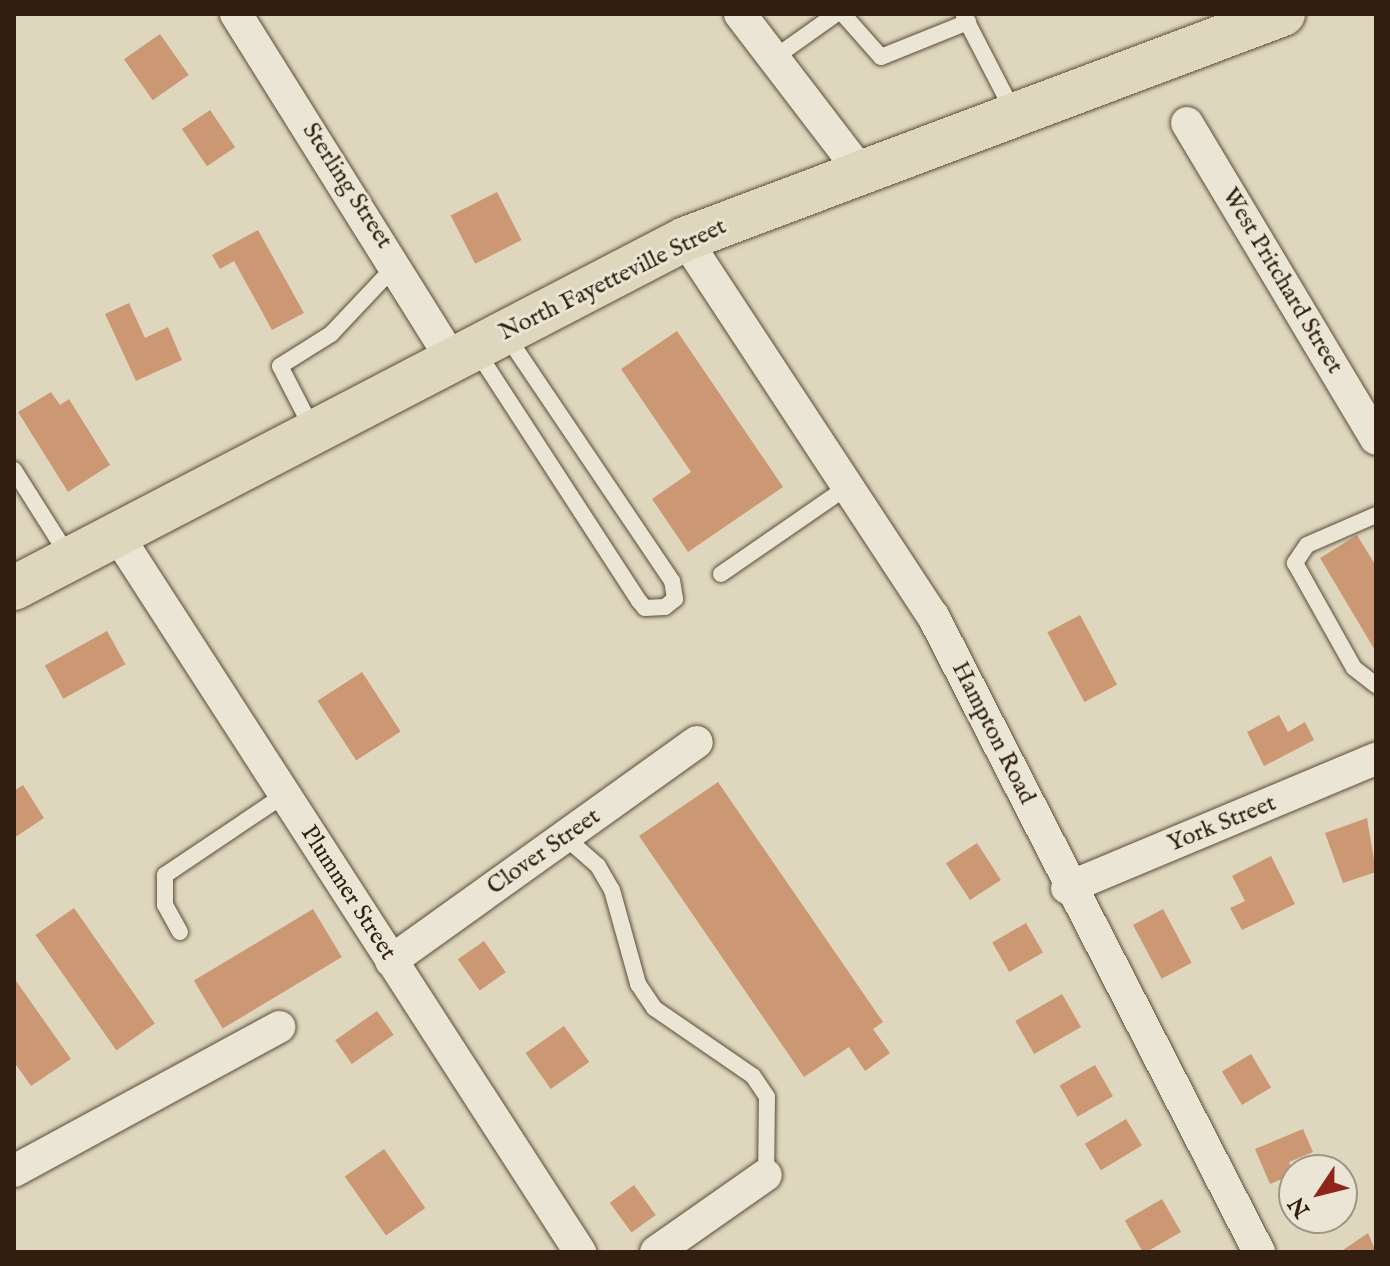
<!DOCTYPE html>
<style>
body{margin:0}
#map{position:relative;width:1390px;height:1266px;overflow:hidden;background:#dfd7bd;font-family:"IM FELL English",serif}
div>[style]{position:absolute}
[style*='--x']{left:calc(var(--x)*1px);top:calc(var(--y)*1px);width:calc(var(--w)*1px);rotate:calc(var(--a)*1deg)}
.building>*{inset:0;background:#cc9873;transform-origin:0 0}
.roads{filter:drop-shadow(0 0 2px #5c4c3a) drop-shadow(0 0 2px #5c4c3a)}
.service>*{height:16px;margin:-8px;padding:0 8px;transform-origin:8px;border-radius:8px;background:#eae5d4}
.minor>*{height:32px;margin:-16px;padding:0 16px;transform-origin:16px;border-radius:16px;background:#eae5d4}
.primary>*{height:44px;margin:-22px;padding:0 22px;transform-origin:22px;border-radius:22px;background:#dfd7bd}
span{translate:-50% -50%;white-space:nowrap;text-align:center;line-height:1.15;-webkit-text-stroke:6px #eae5d4;paint-order:stroke}
.street-label{font-size:24px;color:#311e0f}
.frame{position:absolute;inset:0;border:16px solid #311e0f;pointer-events:none}
.north{position:absolute;left:1278px;top:1154px;width:80px;height:80px;box-sizing:border-box;background:#eae5d4;border:2px solid #a09585;border-radius:50%;rotate:235deg;font-size:22px;font-weight:700;line-height:32px;text-align:center;color:#311e0f}
.north::after{content:'';display:block;margin:auto;width:28px;height:36px;background:#8f2418;clip-path:polygon(50% 0,100% 100%,50% 72%,0 100%)}
</style>
<div id="map">
<div class="building">
<div style="left:160px;top:34px;width:50px;height:44px;rotate:55deg"></div>
<div style="left:210px;top:110px;width:45px;height:34px;rotate:56deg"></div>
<div style="left:497px;top:192px;width:54px;height:52px;rotate:63deg"></div>
<div style="clip-path:polygon(258px 230px,304px 313px,272px 330px,234px 261px,220px 269px,212px 255px)"></div>
<div style="clip-path:polygon(129px 303px,145px 338px,168px 327px,182px 360px,136px 381px,105px 314px)"></div>
<div style="clip-path:polygon(677px 331px,783px 487px,688px 552px,652px 499px,691px 472px,621px 369px)"></div>
<div style="clip-path:polygon(51px 392px,60px 405px,69px 399px,110px 465px,68px 492px,18px 412px)"></div>
<div style="clip-path:polygon(1357px 535px,1376px 566px,1376px 652px,1320px 558px)"></div>
<div style="left:1080px;top:615px;width:79px;height:37px;rotate:62deg"></div>
<div style="left:107px;top:631px;width:38px;height:71px;rotate:61deg"></div>
<div style="left:362px;top:672px;width:71px;height:53px;rotate:57deg"></div>
<div style="clip-path:polygon(1279px 715px,1288px 732px,1305px 722px,1314px 740px,1264px 766px,1247px 732px)"></div>
<div style="clip-path:polygon(718px 782px,883px 1022px,873px 1029px,890px 1053px,865px 1071px,849px 1047px,804px 1077px,639px 836px)"></div>
<div style="clip-path:polygon(23px 785px,44px 818px,14px 838px,14px 791px)"></div>
<div style="clip-path:polygon(1367px 818px,1376px 872px,1343px 883px,1325px 833px)"></div>
<div style="left:977px;top:843px;width:44px;height:37px;rotate:57deg"></div>
<div style="clip-path:polygon(1271px 856px,1295px 904px,1242px 930px,1230px 908px,1245px 901px,1232px 876px)"></div>
<div style="left:74px;top:908px;width:141px;height:47px;rotate:55deg"></div>
<div style="left:313px;top:909px;width:56px;height:139px;rotate:59deg"></div>
<div style="left:1163px;top:909px;width:61px;height:34px;rotate:62deg"></div>
<div style="left:1026px;top:923px;width:34px;height:39px;rotate:60deg"></div>
<div style="left:484px;top:941px;width:38px;height:32px;rotate:55deg"></div>
<div style="clip-path:polygon(14px 978px,71px 1059px,31px 1086px,14px 1062px)"></div>
<div style="left:1062px;top:994px;width:38px;height:54px;rotate:60deg"></div>
<div style="left:377px;top:1011px;width:29px;height:51px;rotate:55deg"></div>
<div style="left:564px;top:1026px;width:44px;height:47px;rotate:55deg"></div>
<div style="left:1251px;top:1054px;width:39px;height:34px;rotate:59deg"></div>
<div style="left:1095px;top:1065px;width:36px;height:41px;rotate:60deg"></div>
<div style="left:1126px;top:1119px;width:31px;height:48px;rotate:59deg"></div>
<div style="clip-path:polygon(1303px 1129px,1313px 1152px,1289px 1162px,1294px 1174px,1270px 1184px,1255px 1149px)"></div>
<div style="left:384px;top:1149px;width:72px;height:48px;rotate:55deg"></div>
<div style="left:634px;top:1185px;width:37px;height:30px;rotate:54deg"></div>
<div style="clip-path:polygon(1294px 1191px,1294px 1218px,1301px 1218px,1294px 1224px,1279px 1199px)"></div>
<div style="left:1162px;top:1199px;width:38px;height:43px;rotate:60deg"></div>
<div style="clip-path:polygon(1368px 1233px,1376px 1252px,1340px 1252px)"></div>
</div>
<div class="roads">
<div class="service">
<div style="--x:843;--y:14;--w:57;--a:48.5"></div>
<div style="--x:881;--y:57;--w:94;--a:-21.9"></div>
<div style="--x:964;--y:16;--w:109;--a:62.7"></div>
<div style="--x:774;--y:58;--w:76;--a:-35.4"></div>
<div style="--x:476;--y:350;--w:299;--a:57"></div>
<div style="--x:639;--y:601;--w:9;--a:49"></div>
<div style="--x:645;--y:608;--w:20;--a:-3"></div>
<div style="--x:665;--y:607;--w:13;--a:-39"></div>
<div style="--x:675;--y:599;--w:18;--a:-99"></div>
<div style="--x:672;--y:581;--w:297;--a:-124"></div>
<div style="--x:313;--y:430;--w:72;--a:-117.3"></div>
<div style="--x:280;--y:366;--w:60;--a:-32.1"></div>
<div style="--x:331;--y:334;--w:96;--a:-46.7"></div>
<div style="--x:14;--y:470;--w:103;--a:57.7"></div>
<div style="--x:1376;--y:515;--w:75;--a:156.5"></div>
<div style="--x:1307;--y:545;--w:22;--a:124"></div>
<div style="--x:1295;--y:563;--w:120;--a:60.7"></div>
<div style="--x:1354;--y:668;--w:28;--a:38"></div>
<div style="--x:721;--y:574;--w:153;--a:-34.6"></div>
<div style="--x:565;--y:837;--w:44;--a:41.3"></div>
<div style="--x:598;--y:866;--w:28;--a:60"></div>
<div style="--x:612;--y:890;--w:98;--a:74.5"></div>
<div style="--x:638;--y:984;--w:29;--a:56"></div>
<div style="--x:654;--y:1008;--w:120;--a:34.5"></div>
<div style="--x:753;--y:1076;--w:25;--a:56"></div>
<div style="--x:767;--y:1097;--w:78;--a:90.7"></div>
<div style="--x:180;--y:932;--w:31;--a:-119"></div>
<div style="--x:165;--y:905;--w:30;--a:-90"></div>
<div style="--x:165;--y:875;--w:143;--a:-33.9"></div>
</div>
<div class="minor">
<div style="--x:236;--y:14;--w:409;--a:58"></div>
<div style="--x:740;--y:14;--w:199;--a:52.6"></div>
<div style="--x:1187;--y:123;--w:368;--a:59.1"></div>
<div style="--x:685;--y:239;--w:451;--a:56.7"></div>
<div style="--x:933;--y:616;--w:715;--a:62.86"></div>
<div style="--x:116;--y:533;--w:856;--a:57.16"></div>
<div style="--x:1067;--y:888;--w:335;--a:-22.7"></div>
<div style="--x:391;--y:961;--w:376;--a:-35.6"></div>
<div style="--x:14;--y:1171;--w:302;--a:-28.5"></div>
<div style="--x:656;--y:1252;--w:134;--a:-35"></div>
</div>
<div class="primary">
<div style="--x:14;--y:588;--w:756;--a:-27.48"></div>
<div style="--x:685;--y:239;--w:639;--a:-20.62"></div>
</div>
</div>
<div class="street-label">
<span style="left:347px;top:186px;rotate:57deg">Sterling Street</span>
<span style="left:613px;top:280px;rotate:-26deg">North Fayetteville Street</span>
<span style="left:1282px;top:281px;rotate:59deg">West Pritchard Street</span>
<span style="left:993px;top:733px;rotate:63deg">Hampton Road</span>
<span style="left:1222px;top:824px;rotate:-22deg">York Street</span>
<span style="left:544px;top:852px;rotate:-35deg">Clover Street</span>
<span style="left:348px;top:893px;rotate:57deg">Plummer Street</span>
</div>
<div class="frame"></div>
<div class="north">N</div>
</div>
